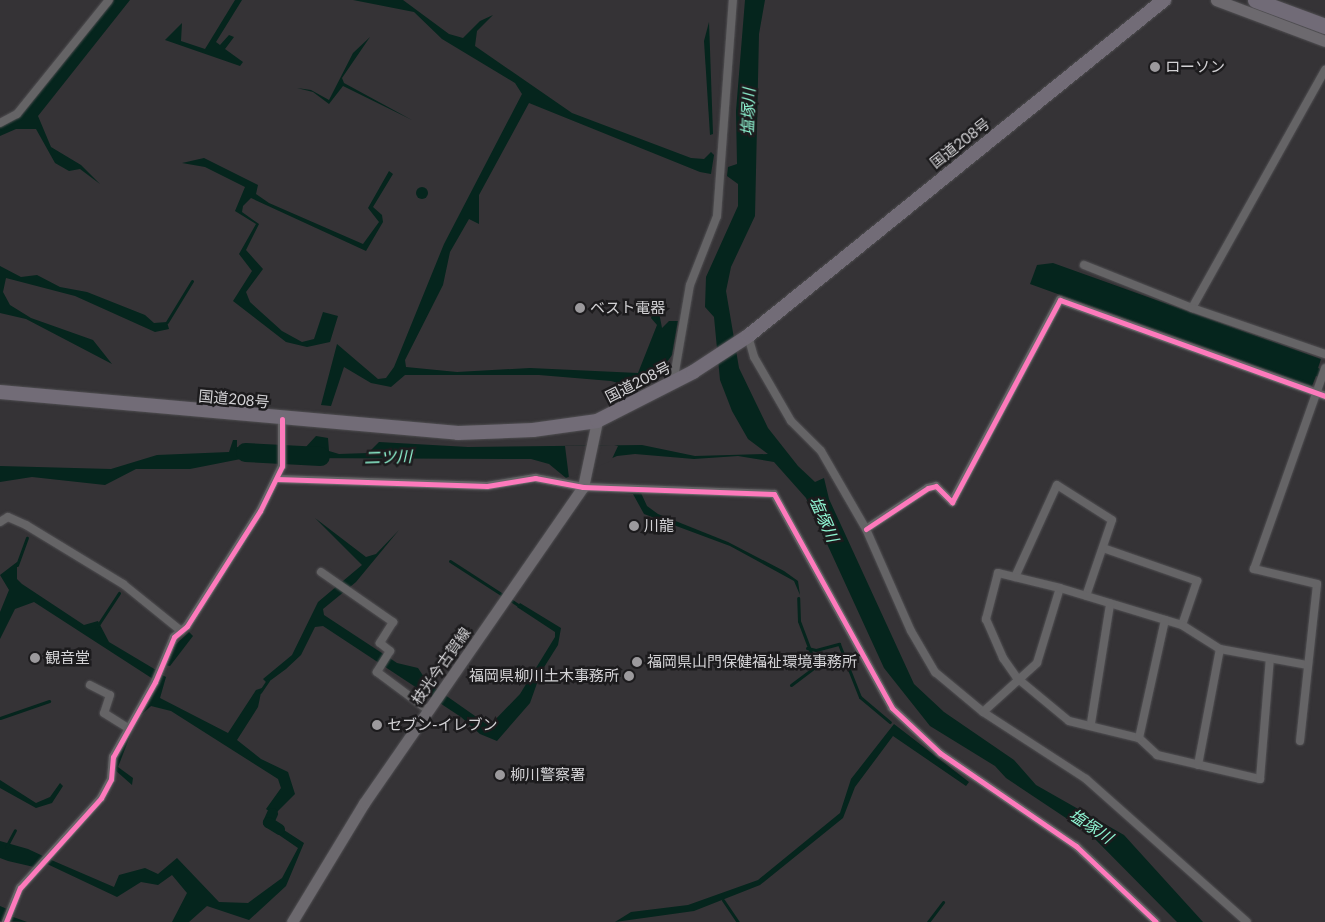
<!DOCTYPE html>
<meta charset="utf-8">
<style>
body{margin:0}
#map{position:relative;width:1325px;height:922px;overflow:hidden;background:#353336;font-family:Lato,"Noto Sans JP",sans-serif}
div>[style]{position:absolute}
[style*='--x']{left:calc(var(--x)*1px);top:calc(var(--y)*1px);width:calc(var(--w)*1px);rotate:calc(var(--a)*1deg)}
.water>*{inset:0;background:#05251d}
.round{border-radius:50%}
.pier>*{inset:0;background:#353336}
.stream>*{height:3px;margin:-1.5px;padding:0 1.5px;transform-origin:1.5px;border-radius:1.5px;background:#05251d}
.canal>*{height:11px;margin:-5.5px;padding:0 5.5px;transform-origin:5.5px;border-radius:5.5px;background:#05251d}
.river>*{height:19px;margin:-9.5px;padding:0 9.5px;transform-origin:9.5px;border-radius:9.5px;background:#05251d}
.roads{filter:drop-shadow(0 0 1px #504f52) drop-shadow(0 0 1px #504f52)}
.minor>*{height:8px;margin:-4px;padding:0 4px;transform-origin:4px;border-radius:4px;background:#656466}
.secondary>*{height:11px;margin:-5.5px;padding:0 5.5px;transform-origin:5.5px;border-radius:5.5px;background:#6c696e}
.trunk>*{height:14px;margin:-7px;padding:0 7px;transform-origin:7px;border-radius:7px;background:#726c77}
.motorway>*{height:15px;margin:-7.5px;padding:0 7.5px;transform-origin:7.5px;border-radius:7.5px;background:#716b77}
.cycleway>*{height:5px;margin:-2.5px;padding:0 2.5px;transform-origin:2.5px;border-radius:2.5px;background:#fd7abc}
.dots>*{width:14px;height:14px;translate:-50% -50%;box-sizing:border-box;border:2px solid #1c1b1d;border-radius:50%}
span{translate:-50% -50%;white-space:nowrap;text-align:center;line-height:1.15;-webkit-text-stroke:5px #1c1b1d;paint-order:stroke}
.poi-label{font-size:15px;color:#d3d2d5}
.left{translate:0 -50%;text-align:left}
.right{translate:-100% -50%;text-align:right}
.street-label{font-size:15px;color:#d3d2d5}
.water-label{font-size:16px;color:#8ff6d3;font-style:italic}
</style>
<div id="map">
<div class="water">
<div style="clip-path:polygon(114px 0,130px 0,38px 116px,51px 147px,81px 165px,100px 184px,80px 169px,69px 171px,55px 163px,36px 129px,16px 129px,0 136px,0 126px,20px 117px)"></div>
<div style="clip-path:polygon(235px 0,242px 0,216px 42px,220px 45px,229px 35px,234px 37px,225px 49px,243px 62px,240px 66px,165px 40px,182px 23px,181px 41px,205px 49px)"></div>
<div style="clip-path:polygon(353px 0,403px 0,449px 34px,463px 38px,480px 21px,493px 15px,477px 31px,475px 46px,572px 113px,691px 158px,704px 159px,711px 152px,714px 155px,711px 174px,700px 172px,529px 103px,479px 195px,479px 224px,469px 219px,450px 252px,443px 285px,405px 360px,406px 367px,457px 372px,530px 368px,638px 373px,657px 325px,651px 318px,657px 302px,662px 328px,669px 321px,678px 321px,672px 355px,662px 369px,628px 386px,611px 381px,539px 375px,405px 375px,391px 387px,371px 383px,344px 367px,331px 406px,321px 405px,337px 344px,378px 379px,386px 378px,394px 367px,444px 244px,522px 94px,515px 83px,442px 39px,414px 12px)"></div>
<div style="clip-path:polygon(745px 0,765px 0,759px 34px,755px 216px,731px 267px,726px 291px,739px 368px,768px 428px,798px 466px,815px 482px,824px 478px,829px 499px,914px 684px,944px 712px,1014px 760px,1036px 785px,1124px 835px,1203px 922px,1177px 922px,1090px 834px,1006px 778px,995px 766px,930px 726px,884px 668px,806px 498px,774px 462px,738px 456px,694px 459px,635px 454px,617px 456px,566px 478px,549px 464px,531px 459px,293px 458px,294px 450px,304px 449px,316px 436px,328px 438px,329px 451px,339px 454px,368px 453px,379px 442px,468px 447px,642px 445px,695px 456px,768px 454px,748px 439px,732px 411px,720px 380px,714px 317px,705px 307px,706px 277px,738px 206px,738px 184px,727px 176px,728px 167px,737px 164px,736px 111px)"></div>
<div style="clip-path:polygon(709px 22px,713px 134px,710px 135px,704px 41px)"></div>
<div style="clip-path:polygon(370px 37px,342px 78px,344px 83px,412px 120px,343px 86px,329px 104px,313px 92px,297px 88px,311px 90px,329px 100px,353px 53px)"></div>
<div style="clip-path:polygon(204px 158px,258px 185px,256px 194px,269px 203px,363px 244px,379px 222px,368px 208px,389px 171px,393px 174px,373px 207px,382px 215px,383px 222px,366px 251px,251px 198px,243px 206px,242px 212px,259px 224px,246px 250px,263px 269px,246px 292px,250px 302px,282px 331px,302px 342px,314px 339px,323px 312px,338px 316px,330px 342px,307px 347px,286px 342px,233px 301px,252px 271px,239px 254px,256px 224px,235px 211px,245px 187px,205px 167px,182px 163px)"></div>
<div class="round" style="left:416px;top:187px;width:12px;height:12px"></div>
<div style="clip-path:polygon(1053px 263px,1321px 359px,1318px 368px,1325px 371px,1325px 379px,1316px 376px,1312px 386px,1030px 284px,1037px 265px)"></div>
<div style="clip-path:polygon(0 266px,21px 277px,37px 275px,60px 287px,87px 292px,145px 315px,154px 323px,167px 322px,169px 329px,155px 332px,75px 296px,6px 278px,3px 292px,10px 305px,31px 318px,93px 340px,112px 364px,26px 319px,0 313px)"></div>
<div style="clip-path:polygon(233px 440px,237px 440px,237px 447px,271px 453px,190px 469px,136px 469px,105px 485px,32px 477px,0 482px,0 466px,111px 469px,157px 455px,229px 452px)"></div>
<div style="clip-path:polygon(597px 490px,641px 493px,647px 506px,658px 514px,728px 542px,784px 571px,798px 581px,800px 595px,794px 581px,730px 546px,644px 514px,633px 494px)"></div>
<div style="clip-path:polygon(315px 518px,366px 557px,376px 554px,399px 530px,356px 582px,323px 609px,324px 615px,397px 663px,418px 668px,428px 683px,485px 723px,491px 724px,520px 694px,555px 637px,555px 632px,517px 607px,520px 603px,561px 628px,558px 645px,541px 672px,530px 703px,497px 741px,480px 734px,461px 717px,323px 626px,315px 627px,301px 655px,286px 669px,267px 683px,263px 679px,292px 655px,318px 602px,362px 565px)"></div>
<div style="clip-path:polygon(17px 562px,17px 579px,22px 584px,84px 625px,98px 621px,109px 642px,156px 670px,153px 679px,34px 602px,15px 609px,0 639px,0 612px,9px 590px,0 575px)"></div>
<div style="clip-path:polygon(189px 632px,193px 636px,170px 666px,165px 665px,173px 647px)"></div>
<div style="clip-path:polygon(162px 675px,166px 677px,160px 698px,228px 733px,256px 690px,262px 688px,258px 707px,237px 740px,261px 759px,288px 772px,295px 794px,274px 815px,266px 809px,281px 788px,278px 779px,171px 711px,151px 706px,138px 718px)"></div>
<div style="clip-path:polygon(135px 723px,118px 767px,133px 778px,132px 785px,115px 770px,116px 762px)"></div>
<div style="clip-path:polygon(894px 724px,969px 782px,966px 786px,893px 736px,855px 787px,843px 818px,760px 885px,694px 911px,615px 922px,631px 912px,688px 905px,758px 880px,840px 813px,851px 779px)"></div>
<div style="clip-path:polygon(0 780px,36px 803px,50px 797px,60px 783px,63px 786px,52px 803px,36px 808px,0 788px)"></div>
<div style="clip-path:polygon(267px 819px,304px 843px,286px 886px,249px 920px,207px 906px,189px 922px,172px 922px,187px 893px,172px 875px,158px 885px,141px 882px,117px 897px,45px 863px,49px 859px,114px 887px,119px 875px,145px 868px,158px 874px,177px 858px,219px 902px,248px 903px,282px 878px,298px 848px,263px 824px)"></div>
<div style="clip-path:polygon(0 841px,28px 849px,43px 856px,34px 867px,8px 861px,0 858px)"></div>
<div style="clip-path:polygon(0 906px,7px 909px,5px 914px,27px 922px,0 921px)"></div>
</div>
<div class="pier">
<div style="clip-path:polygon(565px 446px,614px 445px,618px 446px,611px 461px,569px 478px)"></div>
</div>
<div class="stream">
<div style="--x:167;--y:322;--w:48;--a:-58.6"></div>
<div style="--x:450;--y:561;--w:64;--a:32.9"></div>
<div style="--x:17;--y:565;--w:29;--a:-70"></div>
<div style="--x:509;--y:599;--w:14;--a:34"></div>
<div style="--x:96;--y:628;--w:42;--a:-56.7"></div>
<div style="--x:807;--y:648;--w:9;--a:13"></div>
<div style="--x:816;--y:650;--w:24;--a:-15"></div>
<div style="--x:839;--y:644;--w:57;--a:68.4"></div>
<div style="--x:860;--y:697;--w:39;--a:40"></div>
<div style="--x:791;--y:685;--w:31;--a:-37"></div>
<div style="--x:816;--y:666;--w:48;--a:-110.7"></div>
<div style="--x:799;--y:621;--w:23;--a:-92"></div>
<div style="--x:260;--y:692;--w:14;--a:-56"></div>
<div style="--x:0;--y:718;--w:52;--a:-19.1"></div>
<div style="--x:6;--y:847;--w:19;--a:-62"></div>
<div style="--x:723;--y:900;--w:27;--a:56"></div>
<div style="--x:928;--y:922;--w:25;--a:-53"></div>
</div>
<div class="canal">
<div style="--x:272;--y:813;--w:10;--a:114"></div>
<div style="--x:268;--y:822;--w:13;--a:32"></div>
</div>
<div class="river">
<div style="--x:245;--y:452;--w:75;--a:3.1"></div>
</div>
<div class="roads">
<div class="minor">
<div style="--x:0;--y:123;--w:19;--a:-28"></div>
<div style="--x:17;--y:114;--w:146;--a:-51.1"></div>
<div style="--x:1084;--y:265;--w:116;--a:21.7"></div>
<div style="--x:1192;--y:308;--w:273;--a:-60.8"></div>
<div style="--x:1192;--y:308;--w:141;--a:19.1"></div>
<div style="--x:748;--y:336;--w:22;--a:74"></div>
<div style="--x:754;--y:357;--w:74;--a:60"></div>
<div style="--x:791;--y:421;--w:42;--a:45"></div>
<div style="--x:821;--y:451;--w:90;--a:60"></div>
<div style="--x:866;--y:529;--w:111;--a:66.2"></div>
<div style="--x:911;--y:631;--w:48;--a:59.7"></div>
<div style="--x:935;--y:672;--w:62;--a:39.8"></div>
<div style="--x:983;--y:712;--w:123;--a:33"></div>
<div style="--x:1086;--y:779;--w:215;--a:41.6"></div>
<div style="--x:673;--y:383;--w:99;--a:-80.2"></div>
<div style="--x:690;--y:285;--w:74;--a:-68.6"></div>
<div style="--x:717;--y:216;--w:217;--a:-85.8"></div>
<div style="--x:277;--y:479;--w:210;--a:1.9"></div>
<div style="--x:487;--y:486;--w:49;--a:-9.5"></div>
<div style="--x:535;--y:478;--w:49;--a:10.6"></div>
<div style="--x:583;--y:487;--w:191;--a:2.1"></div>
<div style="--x:774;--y:494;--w:244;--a:61.1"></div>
<div style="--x:892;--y:708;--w:66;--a:43.2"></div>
<div style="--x:940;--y:753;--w:165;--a:34.4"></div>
<div style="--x:1076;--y:846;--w:110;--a:43.5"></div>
<div style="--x:0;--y:522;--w:9;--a:-32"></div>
<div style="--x:8;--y:517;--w:20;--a:24"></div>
<div style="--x:26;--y:525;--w:114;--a:31.3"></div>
<div style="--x:123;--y:584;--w:75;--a:39"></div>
<div style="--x:866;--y:529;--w:74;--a:-33.5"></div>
<div style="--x:928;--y:488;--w:8;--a:-14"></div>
<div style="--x:936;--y:486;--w:23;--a:45"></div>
<div style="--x:952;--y:502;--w:229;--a:-61.9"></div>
<div style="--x:1060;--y:300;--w:282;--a:19.9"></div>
<div style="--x:1103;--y:548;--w:100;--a:19.3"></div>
<div style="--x:1197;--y:581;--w:46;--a:108.8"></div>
<div style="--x:321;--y:572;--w:88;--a:34.8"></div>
<div style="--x:393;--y:622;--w:25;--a:122"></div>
<div style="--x:380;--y:643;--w:13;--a:39"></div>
<div style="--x:390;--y:651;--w:25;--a:122"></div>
<div style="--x:377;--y:672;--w:64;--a:36.7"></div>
<div style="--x:1015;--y:577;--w:101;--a:-65.5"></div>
<div style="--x:1057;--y:485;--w:65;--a:32.5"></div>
<div style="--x:1112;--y:520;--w:80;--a:108.9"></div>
<div style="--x:1060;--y:588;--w:64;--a:-166.4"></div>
<div style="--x:998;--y:573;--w:48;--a:104.6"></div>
<div style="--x:986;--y:619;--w:43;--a:66.4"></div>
<div style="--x:1003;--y:658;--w:24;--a:55"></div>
<div style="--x:1017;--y:678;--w:67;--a:39.6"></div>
<div style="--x:1069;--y:721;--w:72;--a:13.7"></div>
<div style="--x:1139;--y:738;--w:25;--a:43"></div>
<div style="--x:1157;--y:755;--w:106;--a:13.1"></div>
<div style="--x:1260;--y:779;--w:121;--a:-85.3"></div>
<div style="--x:90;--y:685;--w:22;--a:27"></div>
<div style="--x:110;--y:695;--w:19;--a:108"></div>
<div style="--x:104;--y:713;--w:28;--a:32"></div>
<div style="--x:983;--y:712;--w:73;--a:-42.2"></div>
<div style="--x:1037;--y:663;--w:78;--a:-73"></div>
<div style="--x:1060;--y:588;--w:127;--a:16.9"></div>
<div style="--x:1182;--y:625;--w:45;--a:32.3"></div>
<div style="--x:1220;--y:649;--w:88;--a:10.4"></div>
<div style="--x:1091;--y:723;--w:121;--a:-80.9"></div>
<div style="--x:1139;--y:738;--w:121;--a:-77.6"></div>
<div style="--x:1300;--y:741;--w:158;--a:-83.8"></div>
<div style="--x:1317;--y:584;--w:65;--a:-166.6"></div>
<div style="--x:1254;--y:569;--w:213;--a:-70.5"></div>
<div style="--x:1198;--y:765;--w:118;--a:-79.3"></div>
<div style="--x:6;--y:922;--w:37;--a:-68"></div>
<div style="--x:20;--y:888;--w:121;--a:-48"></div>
<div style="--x:101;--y:798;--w:21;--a:-62"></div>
<div style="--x:111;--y:779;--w:22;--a:-85"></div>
<div style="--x:113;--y:757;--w:86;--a:-60.8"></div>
<div style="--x:155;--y:682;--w:49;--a:-67.1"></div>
<div style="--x:174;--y:637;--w:17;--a:-40"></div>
<div style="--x:187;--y:626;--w:136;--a:-57.6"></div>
<div style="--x:260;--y:511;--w:50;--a:-63.9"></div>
<div style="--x:282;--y:466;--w:47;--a:-90"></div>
</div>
<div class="secondary">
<div style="--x:1216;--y:0;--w:116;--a:20.6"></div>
<div style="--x:292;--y:922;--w:139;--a:-58.8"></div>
<div style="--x:364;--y:803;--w:384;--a:-55.3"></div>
<div style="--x:583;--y:487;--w:67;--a:-78"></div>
</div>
<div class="trunk">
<div style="--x:0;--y:392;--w:460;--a:5.1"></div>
<div style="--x:458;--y:433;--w:75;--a:-2.3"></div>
<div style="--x:533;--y:430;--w:65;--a:-8"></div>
<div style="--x:597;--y:421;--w:108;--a:-27"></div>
<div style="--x:693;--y:372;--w:66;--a:-33.2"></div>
<div style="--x:748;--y:336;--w:535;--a:-38.93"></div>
</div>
<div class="motorway">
<div style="--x:1255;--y:0;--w:75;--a:20.4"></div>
</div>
</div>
<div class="cycleway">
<div style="--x:277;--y:479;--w:210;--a:1.9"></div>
<div style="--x:487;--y:486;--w:49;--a:-9.5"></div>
<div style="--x:535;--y:478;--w:49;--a:10.6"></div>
<div style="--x:583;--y:487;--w:191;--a:2.1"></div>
<div style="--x:774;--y:494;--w:244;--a:61.1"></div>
<div style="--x:892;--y:708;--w:66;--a:43.2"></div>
<div style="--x:940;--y:753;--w:165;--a:34.4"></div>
<div style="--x:1076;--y:846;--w:110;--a:43.5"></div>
<div style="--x:866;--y:529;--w:74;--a:-33.5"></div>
<div style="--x:928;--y:488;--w:8;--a:-14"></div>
<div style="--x:936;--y:486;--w:23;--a:45"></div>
<div style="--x:952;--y:502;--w:229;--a:-61.9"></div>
<div style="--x:1060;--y:300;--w:282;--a:19.9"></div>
<div style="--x:6;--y:922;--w:37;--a:-68"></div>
<div style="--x:20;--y:888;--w:121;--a:-48"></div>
<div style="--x:101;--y:798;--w:21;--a:-62"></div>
<div style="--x:111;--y:779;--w:22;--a:-85"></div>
<div style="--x:113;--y:757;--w:86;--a:-60.8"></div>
<div style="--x:155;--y:682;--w:49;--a:-67.1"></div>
<div style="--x:174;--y:637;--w:17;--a:-40"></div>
<div style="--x:187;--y:626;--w:136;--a:-57.6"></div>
<div style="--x:260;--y:511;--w:50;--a:-63.9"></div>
<div style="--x:282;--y:466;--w:47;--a:-90"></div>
</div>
<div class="dots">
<div style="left:1155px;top:67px;background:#9c9a9d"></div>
<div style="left:580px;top:308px;background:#9c9a9d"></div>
<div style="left:634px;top:526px;background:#9c9a9d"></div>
<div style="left:35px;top:658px;background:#9c9a9d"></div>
<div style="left:637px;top:662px;background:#9c9a9d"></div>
<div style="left:629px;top:676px;background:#9c9a9d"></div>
<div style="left:377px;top:725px;background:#9c9a9d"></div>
<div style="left:500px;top:775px;background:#9c9a9d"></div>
</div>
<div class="poi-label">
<span class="left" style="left:1165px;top:67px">ローソン</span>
<span class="left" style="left:590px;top:308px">ベスト電器</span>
<span class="left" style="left:644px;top:526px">川龍</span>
<span class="left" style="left:45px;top:658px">観音堂</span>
<span class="left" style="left:647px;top:662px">福岡県山門保健福祉環境事務所</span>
<span class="right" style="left:619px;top:676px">福岡県柳川土木事務所</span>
<span class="left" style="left:387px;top:725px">セブン-イレブン</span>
<span class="left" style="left:510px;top:775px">柳川警察署</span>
</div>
<div class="street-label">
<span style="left:960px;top:143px;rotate:-38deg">国道208号</span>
<span style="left:638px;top:382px;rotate:-27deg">国道208号</span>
<span style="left:234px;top:399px;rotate:5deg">国道208号</span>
<span style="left:441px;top:666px;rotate:-55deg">枝光今古賀線</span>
</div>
<div class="water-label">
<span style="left:748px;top:112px;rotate:-88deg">塩塚川</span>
<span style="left:388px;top:457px;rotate:-2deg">二ツ川</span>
<span style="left:824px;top:519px;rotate:66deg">塩塚川</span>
<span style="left:1091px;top:826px;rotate:34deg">塩塚川</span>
</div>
</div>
